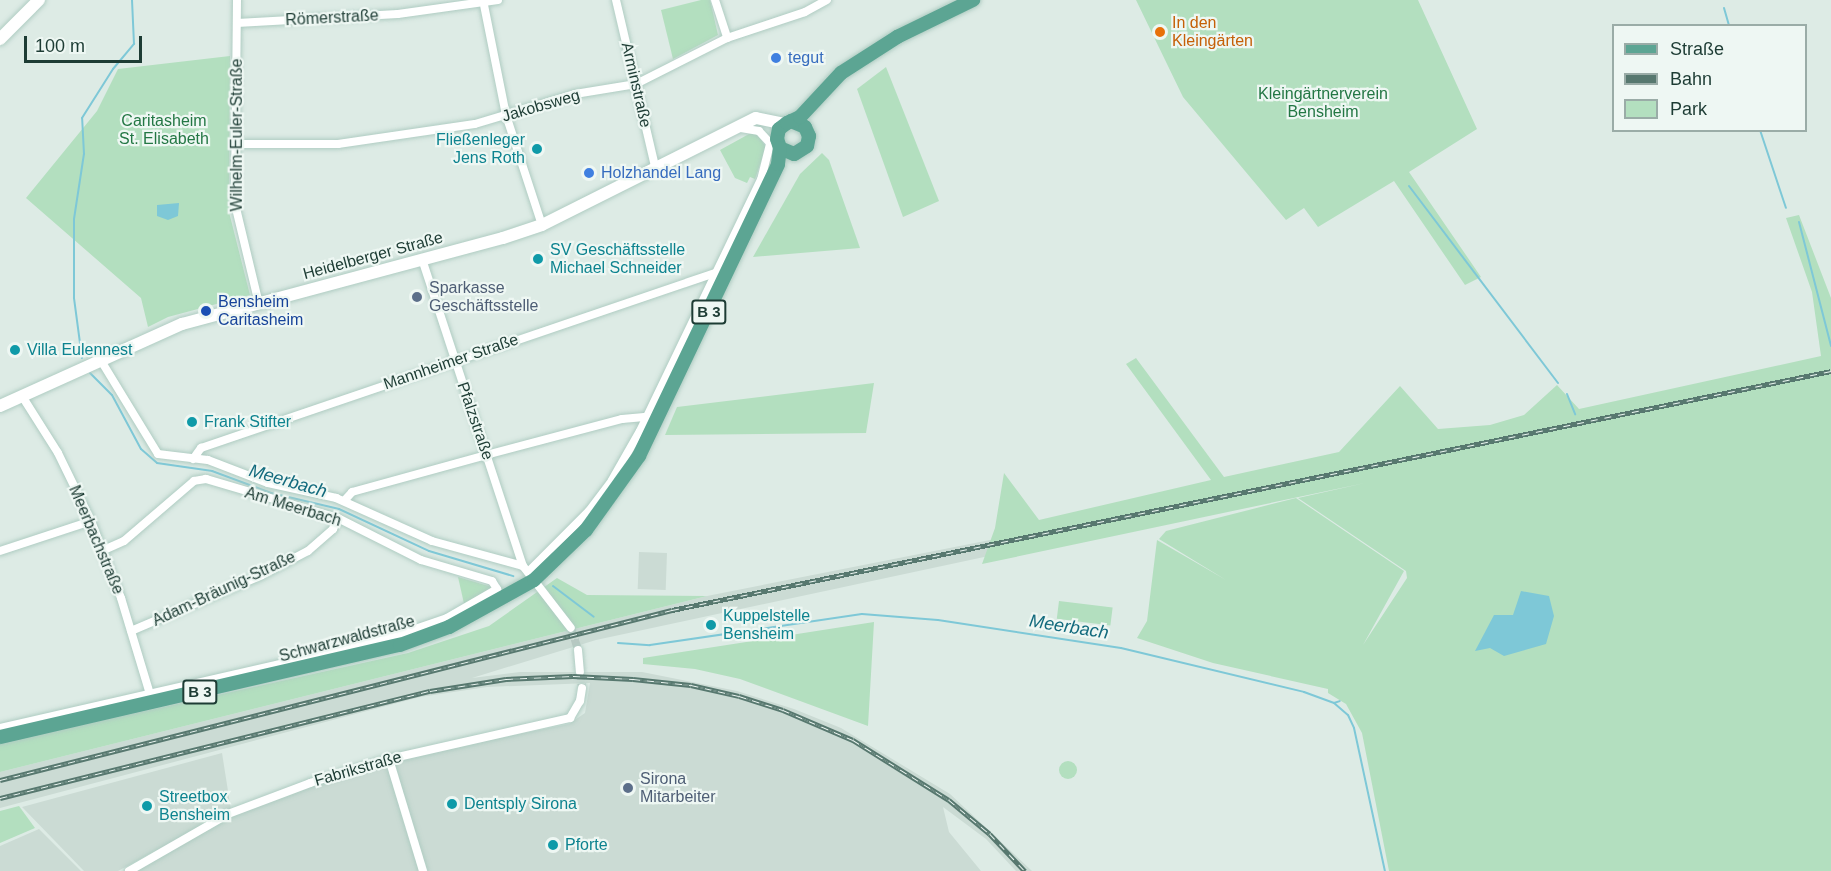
<!DOCTYPE html>
<meta charset="utf-8">
<style>
body{margin:0}
#map{position:relative;width:1831px;height:871px;overflow:hidden;background:#ddebe5;font-family:Helvetica,sans-serif}
div>[style]{position:absolute}
[style*='--x']{left:calc(var(--x)*1px);top:calc(var(--y)*1px);width:calc(var(--w)*1px);rotate:calc(var(--a)*1deg)}
.built>*{inset:0;background:#cbdbd4;transform-origin:0 0}
.green>*{inset:0;background:#b3dfbf;transform-origin:0 0}
.round{border-radius:50%}
.water>*{inset:0;background:#7ec8d7}
.stream>*{height:2px;margin:-1px;padding:0 1px;transform-origin:1px;border-radius:1px;background:#7ec8d7}
.street-tunnel>*{height:8px;margin-top:-4px;transform-origin:0;background:repeating-linear-gradient(90deg,#b7c8c2 0 8px,transparent 0 12px)}
.roads{filter:drop-shadow(0 0 2px #afccc2) drop-shadow(0 0 2px #afccc2)}
.street>*{height:8px;margin:-4px;padding:0 4px;transform-origin:4px;border-radius:4px;background:#fff}
.secondary>*{height:12px;margin:-6px;padding:0 6px;transform-origin:6px;border-radius:6px;background:#fff}
.primary>*{height:14px;margin:-7px;padding:0 7px;transform-origin:7px;border-radius:7px;background:#5ca593}
.rail>*{height:4.5px;margin-top:-2.25px;transform-origin:0;background:repeating-linear-gradient(90deg,#eef7f3 0 7px,#57786f 0 14px);box-sizing:border-box;border-block:2px solid #57786f}
.dots>*{width:16px;height:16px;translate:-50% -50%;box-sizing:border-box;border:3px solid #eef7f3;border-radius:50%}
span{translate:-50% -50%;white-space:nowrap;text-align:center;line-height:1.15;-webkit-text-stroke:4.5px #eef7f3;paint-order:stroke}
.shield-label span{padding:2px 4px;background:#eef7f3;border:2px solid;border-radius:4px;-webkit-text-stroke-width:0}
.shield-label{font-size:15px;color:#1d3c34;font-weight:700}
.street-label{font-size:16px;color:#1d3c34}
.food-label{font-size:16px;color:#c56008}
.left{translate:0 -50%;text-align:left}
.shop-label{font-size:16px;color:#366cbe}
.park-label{font-size:16px;color:#237744}
.culture-label{font-size:16px;color:#0d838f}
.right{translate:-100% -50%;text-align:right}
.service-label{font-size:16px;color:#4e5e75}
.transit-label{font-size:16px;color:#164399}
.water-label{font-size:18px;color:#126a7d;font-style:italic}
.legend{position:absolute;left:1612px;top:24px;width:195px;height:108px;box-sizing:border-box;background:#eef7f3;border:2px solid #9aaca7;margin:0;padding:8px 10px;list-style:none;font-size:18px;color:#1d3c34}
.legend li{display:flex;align-items:center;gap:12px;height:30px}
.legend b{width:30px;border:2px solid #9aaca7}
.scale{position:absolute;left:24px;top:36px;width:118px;height:27px;box-sizing:border-box;border:3px solid #1d3c34;border-top:0;padding-left:8px;font-size:18px;line-height:21px;white-space:nowrap;color:#1d3c34;-webkit-text-stroke:4px #eef7f3;paint-order:stroke}
</style>
<div id="map">
<div class="built">
<div style="clip-path:polygon(1071px 524px,1050px 543px,596px 640px,472px 678px,520px 672px,642px 672px,737px 691px,794px 709px,841px 728px,950px 794px,1032px 871px,1016px 871px,986px 839px,943px 807px,949px 832px,981px 871px,123px 871px,230px 817px,310px 783px,391px 760px,569px 724px,585px 713px,590px 683px,487px 687px,420px 697px,0 808px,0 772px,707px 596px)"></div>
<div style="left:639px;top:552px;width:28px;height:37px;rotate:2deg"></div>
<div style="clip-path:polygon(222px 753px,231px 810px,118px 871px,84px 871px,22px 807px)"></div>
<div style="clip-path:polygon(39px 829px,81px 871px,0 871px,0 846px)"></div>
</div>
<div class="green">
<div style="clip-path:polygon(701px 0,710px 0,718px 35px,673px 59px,661px 10px)"></div>
<div style="clip-path:polygon(1136px 0,1418px 0,1477px 129px,1409px 172px,1481px 277px,1465px 285px,1394px 181px,1318px 227px,1304px 208px,1286px 220px,1183px 97px)"></div>
<div style="clip-path:polygon(230px 56px,229px 212px,250px 295px,168px 317px,148px 327px,141px 298px,26px 198px,97px 111px,118px 69px)"></div>
<div style="clip-path:polygon(886px 67px,939px 201px,903px 217px,857px 89px)"></div>
<div style="clip-path:polygon(749px 134px,757px 134px,766px 147px,755px 179px,750px 177px,747px 183px,735px 178px,720px 150px)"></div>
<div style="clip-path:polygon(822px 153px,829px 160px,860px 248px,753px 257px,800px 174px)"></div>
<div style="clip-path:polygon(1799px 215px,1831px 298px,1831px 871px,1389px 871px,1362px 733px,1346px 704px,1328px 693px,1328px 689px,1213px 663px,1137px 638px,1147px 621px,1157px 540px,1226px 580px,1159px 539px,1166px 531px,1296px 498px,1404px 571px,1363px 645px,1407px 578px,1406px 571px,1298px 498px,1365px 483px,982px 564px,995px 528px,1004px 473px,1039px 520px,1211px 480px,1126px 364px,1136px 358px,1224px 477px,1339px 452px,1400px 386px,1438px 429px,1490px 425px,1524px 415px,1557px 385px,1579px 409px,1821px 356px,1812px 292px,1786px 218px)"></div>
<div style="clip-path:polygon(874px 383px,866px 433px,665px 435px,677px 407px)"></div>
<div style="clip-path:polygon(458px 577px,492px 587px,465px 608px)"></div>
<div style="clip-path:polygon(557px 578px,587px 595px,707px 596px,0 772px,0 743px,408px 653px,489px 626px)"></div>
<div style="left:1059px;top:601px;width:54px;height:18px;rotate:7deg"></div>
<div style="clip-path:polygon(874px 622px,868px 726px,740px 679px,695px 669px,643px 664px,643px 658px)"></div>
<div class="round" style="left:1059px;top:761px;width:18px;height:18px"></div>
<div style="clip-path:polygon(19px 806px,35px 828px,0 843px,0 811px)"></div>
</div>
<div class="water">
<div style="clip-path:polygon(179px 203px,178px 216px,168px 220px,157px 216px,157px 205px)"></div>
<div style="clip-path:polygon(1521px 591px,1549px 596px,1554px 616px,1546px 644px,1504px 656px,1490px 648px,1475px 651px,1494px 615px,1513px 615px)"></div>
</div>
<div class="stream">
<div style="--x:1724;--y:8;--w:19;--a:74"></div>
<div style="--x:1760;--y:130;--w:82;--a:71.6"></div>
<div style="--x:1409;--y:186;--w:247;--a:52.9"></div>
<div style="--x:1799;--y:222;--w:128;--a:75.5"></div>
<div style="--x:82;--y:358;--w:61;--a:-97.6"></div>
<div style="--x:74;--y:298;--w:79;--a:-90"></div>
<div style="--x:74;--y:219;--w:66;--a:-81.3"></div>
<div style="--x:84;--y:154;--w:36;--a:-93"></div>
<div style="--x:82;--y:118;--w:58;--a:-57.7"></div>
<div style="--x:113;--y:69;--w:33;--a:-50"></div>
<div style="--x:134;--y:44;--w:44;--a:-92.6"></div>
<div style="--x:90;--y:373;--w:31;--a:45"></div>
<div style="--x:112;--y:395;--w:61;--a:61.8"></div>
<div style="--x:141;--y:449;--w:21;--a:41"></div>
<div style="--x:157;--y:463;--w:56;--a:8.3"></div>
<div style="--x:212;--y:471;--w:63;--a:20.4"></div>
<div style="--x:271;--y:493;--w:70;--a:13.2"></div>
<div style="--x:339;--y:509;--w:99;--a:25"></div>
<div style="--x:429;--y:551;--w:88;--a:16.6"></div>
<div style="--x:1567;--y:394;--w:22;--a:68"></div>
<div style="--x:553;--y:586;--w:51;--a:37.1"></div>
<div style="--x:618;--y:643;--w:32;--a:4"></div>
<div style="--x:650;--y:645;--w:214;--a:-8.3"></div>
<div style="--x:862;--y:614;--w:76;--a:4.5"></div>
<div style="--x:938;--y:620;--w:185;--a:8.7"></div>
<div style="--x:1121;--y:648;--w:188;--a:13.5"></div>
<div style="--x:1304;--y:692;--w:32;--a:20"></div>
<div style="--x:1334;--y:703;--w:18;--a:41"></div>
<div style="--x:1348;--y:715;--w:14;--a:65"></div>
<div style="--x:1354;--y:728;--w:146;--a:77.8"></div>
<div style="--x:1334;--y:703;--w:6;--a:-18"></div>
</div>
<div class="street-tunnel">
<div style="--x:571;--y:628;--w:23;--a:72"></div>
<div style="--x:580;--y:672;--w:16;--a:83"></div>
</div>
<div class="roads">
<div class="street">
<div style="--x:237;--y:0;--w:204;--a:90.6"></div>
<div style="--x:235;--y:204;--w:103;--a:76.5"></div>
<div style="--x:483;--y:0;--w:117;--a:78.7"></div>
<div style="--x:506;--y:115;--w:116;--a:71.9"></div>
<div style="--x:616;--y:0;--w:175;--a:76.8"></div>
<div style="--x:715;--y:0;--w:40;--a:72"></div>
<div style="--x:237;--y:23;--w:161;--a:-3.2"></div>
<div style="--x:398;--y:14;--w:101;--a:-8"></div>
<div style="--x:237;--y:144;--w:101;--a:0"></div>
<div style="--x:338;--y:144;--w:138;--a:-8.3"></div>
<div style="--x:475;--y:124;--w:104;--a:-16.7"></div>
<div style="--x:575;--y:94;--w:62;--a:-9.3"></div>
<div style="--x:636;--y:84;--w:102;--a:-26.8"></div>
<div style="--x:727;--y:38;--w:82;--a:-18.4"></div>
<div style="--x:805;--y:12;--w:25;--a:-29"></div>
<div style="--x:422;--y:259;--w:323;--a:71.8"></div>
<div style="--x:523;--y:566;--w:78;--a:52.3"></div>
<div style="--x:100;--y:359;--w:111;--a:58.6"></div>
<div style="--x:158;--y:454;--w:50;--a:6.8"></div>
<div style="--x:208;--y:460;--w:64;--a:21"></div>
<div style="--x:268;--y:483;--w:70;--a:12.4"></div>
<div style="--x:336;--y:498;--w:105;--a:24.1"></div>
<div style="--x:432;--y:541;--w:94;--a:15.4"></div>
<div style="--x:22;--y:396;--w:67;--a:57.7"></div>
<div style="--x:58;--y:453;--w:76;--a:64.1"></div>
<div style="--x:91;--y:521;--w:83;--a:68.7"></div>
<div style="--x:121;--y:598;--w:100;--a:73.2"></div>
<div style="--x:193;--y:459;--w:14;--a:-54"></div>
<div style="--x:201;--y:448;--w:543;--a:-18.8"></div>
<div style="--x:344;--y:501;--w:12;--a:-48"></div>
<div style="--x:352;--y:492;--w:139;--a:-15.4"></div>
<div style="--x:486;--y:455;--w:141;--a:-14.8"></div>
<div style="--x:622;--y:419;--w:25;--a:-5"></div>
<div style="--x:0;--y:551;--w:96;--a:-18.2"></div>
<div style="--x:528;--y:572;--w:86;--a:-45"></div>
<div style="--x:589;--y:511;--w:39;--a:-53"></div>
<div style="--x:612;--y:480;--w:56;--a:-60.3"></div>
<div style="--x:640;--y:431;--w:279;--a:-64.3"></div>
<div style="--x:761;--y:180;--w:38;--a:-76"></div>
<div style="--x:770;--y:143;--w:16;--a:-133"></div>
<div style="--x:759;--y:131;--w:20;--a:-171"></div>
<div style="--x:131;--y:631;--w:142;--a:-23.1"></div>
<div style="--x:262;--y:575;--w:52;--a:-27.6"></div>
<div style="--x:308;--y:551;--w:33;--a:-41"></div>
<div style="--x:333;--y:529;--w:12;--a:-66"></div>
<div style="--x:578;--y:650;--w:22;--a:85"></div>
<div style="--x:0;--y:728;--w:390;--a:-12.9"></div>
<div style="--x:380;--y:641;--w:71;--a:-18.9"></div>
<div style="--x:447;--y:618;--w:58;--a:-30.1"></div>
<div style="--x:497;--y:589;--w:9;--a:-122"></div>
<div style="--x:492;--y:581;--w:74;--a:-163.5"></div>
<div style="--x:421;--y:560;--w:93;--a:-153.2"></div>
<div style="--x:338;--y:518;--w:138;--a:-163.5"></div>
<div style="--x:206;--y:479;--w:12;--a:171"></div>
<div style="--x:194;--y:481;--w:92;--a:139.4"></div>
<div style="--x:124;--y:541;--w:24;--a:156"></div>
<div style="--x:389;--y:759;--w:117;--a:73.1"></div>
<div style="--x:129;--y:871;--w:114;--a:-29.9"></div>
<div style="--x:228;--y:814;--w:88;--a:-20.7"></div>
<div style="--x:310;--y:783;--w:83;--a:-16.9"></div>
<div style="--x:389;--y:759;--w:186;--a:-12.8"></div>
<div style="--x:570;--y:718;--w:20;--a:-60"></div>
<div style="--x:580;--y:701;--w:13;--a:-81"></div>
</div>
<div class="secondary">
<div style="--x:0;--y:39;--w:55;--a:-45"></div>
<div style="--x:0;--y:406;--w:200;--a:-24.3"></div>
<div style="--x:182;--y:324;--w:332;--a:-15"></div>
<div style="--x:503;--y:238;--w:41;--a:-18.4"></div>
<div style="--x:542;--y:225;--w:239;--a:-26.6"></div>
<div style="--x:756;--y:118;--w:30;--a:12"></div>
</div>
<div class="primary">
<div style="--x:791;--y:121;--w:15;--a:23"></div>
<div style="--x:805;--y:127;--w:10;--a:66"></div>
<div style="--x:809;--y:136;--w:10;--a:101"></div>
<div style="--x:807;--y:146;--w:15;--a:148"></div>
<div style="--x:794;--y:154;--w:15;--a:-157"></div>
<div style="--x:780;--y:148;--w:9;--a:-108"></div>
<div style="--x:777;--y:139;--w:10;--a:-79"></div>
<div style="--x:779;--y:129;--w:10;--a:-37"></div>
<div style="--x:787;--y:123;--w:14;--a:-25"></div>
<div style="--x:800;--y:117;--w:60;--a:-47"></div>
<div style="--x:841;--y:73;--w:67;--a:-32.7"></div>
<div style="--x:897;--y:37;--w:85;--a:-26"></div>
<div style="--x:0;--y:737;--w:410;--a:-13"></div>
<div style="--x:400;--y:645;--w:52;--a:-20.2"></div>
<div style="--x:449;--y:627;--w:97;--a:-28.9"></div>
<div style="--x:534;--y:580;--w:72;--a:-43.9"></div>
<div style="--x:586;--y:530;--w:91;--a:-54.4"></div>
<div style="--x:639;--y:456;--w:323;--a:-64.5"></div>
<div style="--x:778;--y:164;--w:16;--a:-83"></div>
</div>
</div>
<div class="rail">
<div style="--x:0;--y:780;--w:693;--a:-14.2"></div>
<div style="--x:672;--y:610;--w:1183;--a:-11.65"></div>
<div style="--x:0;--y:798;--w:443;--a:-14"></div>
<div style="--x:430;--y:691;--w:77;--a:-9"></div>
<div style="--x:506;--y:679;--w:67;--a:-2.6"></div>
<div style="--x:573;--y:676;--w:60;--a:2.9"></div>
<div style="--x:633;--y:679;--w:58;--a:5.9"></div>
<div style="--x:691;--y:685;--w:49;--a:12.9"></div>
<div style="--x:739;--y:696;--w:46;--a:17.7"></div>
<div style="--x:783;--y:710;--w:76;--a:23.2"></div>
<div style="--x:853;--y:740;--w:113;--a:32"></div>
<div style="--x:949;--y:800;--w:53;--a:39.7"></div>
<div style="--x:990;--y:834;--w:51;--a:46.6"></div>
</div>
<div class="dots">
<div style="left:1160px;top:32px;background:#e8710a"></div>
<div style="left:776px;top:58px;background:#3f7fe0"></div>
<div style="left:537px;top:149px;background:#0f9aa8"></div>
<div style="left:589px;top:173px;background:#3f7fe0"></div>
<div style="left:538px;top:259px;background:#0f9aa8"></div>
<div style="left:417px;top:297px;background:#5c6f8a"></div>
<div style="left:206px;top:311px;background:#1a4fb4"></div>
<div style="left:15px;top:350px;background:#0f9aa8"></div>
<div style="left:192px;top:422px;background:#0f9aa8"></div>
<div style="left:711px;top:625px;background:#0f9aa8"></div>
<div style="left:628px;top:788px;background:#5c6f8a"></div>
<div style="left:452px;top:804px;background:#0f9aa8"></div>
<div style="left:147px;top:806px;background:#0f9aa8"></div>
<div style="left:553px;top:845px;background:#0f9aa8"></div>
</div>
<div class="shield-label">
<span style="left:709px;top:312px">B 3</span>
<span style="left:200px;top:692px">B 3</span>
</div>
<div class="street-label">
<span style="left:332px;top:18px;rotate:-3deg">Römerstraße</span>
<span style="left:636px;top:85px;rotate:77deg">Arminstraße</span>
<span style="left:541px;top:106px;rotate:-16deg">Jakobsweg</span>
<span style="left:237px;top:135px;rotate:-90deg">Wilhelm-Euler-Straße</span>
<span style="left:373px;top:256px;rotate:-15deg">Heidelberger Straße</span>
<span style="left:451px;top:362px;rotate:-19deg">Mannheimer Straße</span>
<span style="left:475px;top:421px;rotate:71deg">Pfalzstraße</span>
<span style="left:293px;top:507px;rotate:17deg">Am Meerbach</span>
<span style="left:96px;top:540px;rotate:67deg">Meerbachstraße</span>
<span style="left:224px;top:589px;rotate:-25deg">Adam-Bräunig-Straße</span>
<span style="left:347px;top:639px;rotate:-15deg">Schwarzwaldstraße</span>
<span style="left:358px;top:769px;rotate:-16deg">Fabrikstraße</span>
</div>
<div class="food-label">
<span class="left" style="left:1172px;top:32px">In den<br>Kleingärten</span>
</div>
<div class="shop-label">
<span class="left" style="left:788px;top:58px">tegut</span>
<span class="left" style="left:601px;top:173px">Holzhandel Lang</span>
</div>
<div class="park-label">
<span style="left:1323px;top:103px">Kleingärtnerverein<br>Bensheim</span>
<span style="left:164px;top:130px">Caritasheim<br>St. Elisabeth</span>
</div>
<div class="culture-label">
<span class="right" style="left:525px;top:149px">Fließenleger<br>Jens Roth</span>
<span class="left" style="left:550px;top:259px">SV Geschäftsstelle<br>Michael Schneider</span>
<span class="left" style="left:27px;top:350px">Villa Eulennest</span>
<span class="left" style="left:204px;top:422px">Frank Stifter</span>
<span class="left" style="left:723px;top:625px">Kuppelstelle<br>Bensheim</span>
<span class="left" style="left:159px;top:806px">Streetbox<br>Bensheim</span>
<span class="left" style="left:464px;top:804px">Dentsply Sirona</span>
<span class="left" style="left:565px;top:845px">Pforte</span>
</div>
<div class="service-label">
<span class="left" style="left:429px;top:297px">Sparkasse<br>Geschäftsstelle</span>
<span class="left" style="left:640px;top:788px">Sirona<br>Mitarbeiter</span>
</div>
<div class="transit-label">
<span class="left" style="left:218px;top:311px">Bensheim<br>Caritasheim</span>
</div>
<div class="water-label">
<span style="left:288px;top:481px;rotate:16deg">Meerbach</span>
<span style="left:1069px;top:627px;rotate:9deg">Meerbach</span>
</div>
<ul class="legend">
<li><b style="height:8px;background:#5ca593"></b>Straße</li>
<li><b style="height:8px;background:#57786f"></b>Bahn</li>
<li><b style="height:16px;background:#b3dfbf"></b>Park</li>
</ul>
<div class="scale">100 m</div>
</div>
